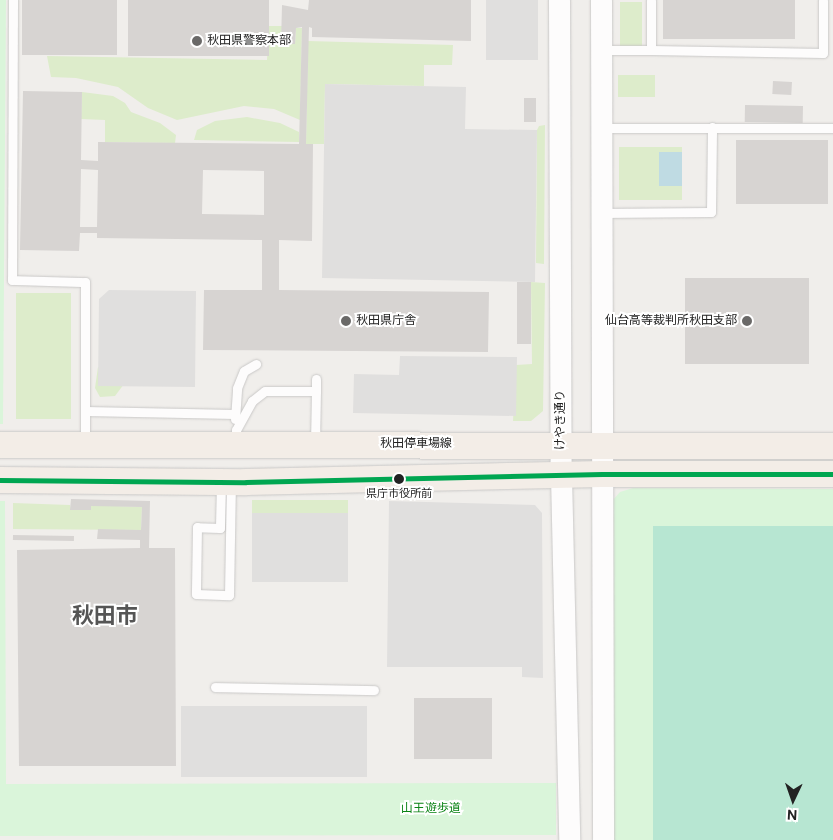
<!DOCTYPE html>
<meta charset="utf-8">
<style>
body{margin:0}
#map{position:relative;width:833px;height:840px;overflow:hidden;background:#f0eeeb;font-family:"DM Sans","Noto Sans JP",sans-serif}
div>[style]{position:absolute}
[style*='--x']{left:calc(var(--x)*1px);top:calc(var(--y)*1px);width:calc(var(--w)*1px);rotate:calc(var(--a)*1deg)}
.grass>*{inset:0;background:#ddeccb;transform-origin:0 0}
.park>*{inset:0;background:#daf5da}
.pitch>*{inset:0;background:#b7e6d2;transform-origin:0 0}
.parking>*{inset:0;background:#e0dfde;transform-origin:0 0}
.water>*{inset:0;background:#bfdbe3;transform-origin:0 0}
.building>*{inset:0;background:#d7d4d2;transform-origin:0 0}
.roads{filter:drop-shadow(0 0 1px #c9c8c7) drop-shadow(0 0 1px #c9c8c7)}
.service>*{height:9px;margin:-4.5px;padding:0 4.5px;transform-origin:4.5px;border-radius:4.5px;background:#fdfcfc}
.tertiary>*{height:21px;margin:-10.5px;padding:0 10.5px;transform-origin:10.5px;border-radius:10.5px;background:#fdfcfc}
.primary>*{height:26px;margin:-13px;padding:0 13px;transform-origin:13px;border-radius:13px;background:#f3ede7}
.bus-1>*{height:5px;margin:-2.5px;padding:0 2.5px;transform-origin:2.5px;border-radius:2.5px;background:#00a651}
.dots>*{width:14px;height:14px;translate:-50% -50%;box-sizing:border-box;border:2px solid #fff;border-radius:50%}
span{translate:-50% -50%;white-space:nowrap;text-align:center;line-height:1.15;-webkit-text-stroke:4px #fff;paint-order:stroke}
.bus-label{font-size:11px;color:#222}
.poi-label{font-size:12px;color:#222}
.left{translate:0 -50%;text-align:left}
.right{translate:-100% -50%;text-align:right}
.street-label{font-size:12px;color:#222}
.park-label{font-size:12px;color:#0c8416}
.town-label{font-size:22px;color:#555;font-weight:700}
.north{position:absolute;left:768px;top:775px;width:50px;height:50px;-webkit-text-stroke:4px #fff;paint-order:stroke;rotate:183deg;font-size:14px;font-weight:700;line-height:20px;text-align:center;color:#222}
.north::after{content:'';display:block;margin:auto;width:18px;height:22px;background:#222;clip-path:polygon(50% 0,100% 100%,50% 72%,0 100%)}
</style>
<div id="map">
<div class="grass">
<div style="left:620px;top:2px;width:22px;height:44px"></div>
<div style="clip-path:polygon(269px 26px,282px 26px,281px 44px,295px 44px,296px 28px,302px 28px,300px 120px,274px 109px,244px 106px,177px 120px,148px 108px,118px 87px,76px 78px,51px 77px,47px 56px,267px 60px)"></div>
<div style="clip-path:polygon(308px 41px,453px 45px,452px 65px,424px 65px,424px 86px,325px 84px,324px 144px,306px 144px)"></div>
<div style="left:618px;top:75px;width:37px;height:22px"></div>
<div style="clip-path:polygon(82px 92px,113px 96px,125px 103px,131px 112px,160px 123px,176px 135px,175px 143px,105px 142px,105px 120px,81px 119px)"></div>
<div style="clip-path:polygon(247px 117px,280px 123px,299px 132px,299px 142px,194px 140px,197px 130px,215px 121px)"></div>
<div style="clip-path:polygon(545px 125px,544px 264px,536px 263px,537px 130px,539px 126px)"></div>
<div style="clip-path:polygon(619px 147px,682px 147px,682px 152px,659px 153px,659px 186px,682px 186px,682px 200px,619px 200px)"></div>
<div style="clip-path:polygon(531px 282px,545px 283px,543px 411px,531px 421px,513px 421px,516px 365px,532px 364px)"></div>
<div style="left:16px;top:293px;width:55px;height:126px"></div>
<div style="clip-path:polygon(98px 367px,127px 380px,115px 396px,100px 397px,95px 388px)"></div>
<div style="left:348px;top:500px;width:13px;height:96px;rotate:90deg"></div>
<div style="clip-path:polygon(13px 503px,70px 505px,71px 510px,91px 510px,91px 505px,142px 507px,141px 530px,13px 529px)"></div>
</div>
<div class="park">
<div style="clip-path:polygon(0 0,6px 0,3px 424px,0 424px)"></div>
<div style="clip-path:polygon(633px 488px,833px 489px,833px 840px,611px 840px,612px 501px,620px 492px)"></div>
<div style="clip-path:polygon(0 501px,5px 501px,6px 784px,556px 783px,556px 835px,0 836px)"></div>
</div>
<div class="pitch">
<div style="left:653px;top:526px;width:180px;height:314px"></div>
</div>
<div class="parking">
<div style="left:486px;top:0;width:52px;height:60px"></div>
<div style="clip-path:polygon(325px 84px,466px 87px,465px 129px,537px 130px,535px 282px,322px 278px)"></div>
<div style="clip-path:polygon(109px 290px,196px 291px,195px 387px,98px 386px,99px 299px)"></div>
<div style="clip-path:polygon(400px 356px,517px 357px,516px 416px,353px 413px,354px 374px,399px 375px)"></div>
<div style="clip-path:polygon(389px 501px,535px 505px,542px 513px,543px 678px,522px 677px,522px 667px,387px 667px)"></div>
<div style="left:252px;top:513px;width:96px;height:69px"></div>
<div style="left:181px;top:706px;width:186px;height:71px"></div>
</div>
<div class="water">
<div style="left:659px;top:152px;width:23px;height:34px"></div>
</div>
<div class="building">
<div style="left:22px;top:0;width:95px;height:55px"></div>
<div style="left:128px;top:0;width:141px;height:56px"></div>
<div style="clip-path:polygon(evenodd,309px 0,471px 0,471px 41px,312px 37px,312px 28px,309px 27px,306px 144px,313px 144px,312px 241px,279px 240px,279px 290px,489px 292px,488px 352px,203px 350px,204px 290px,262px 290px,262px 240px,97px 238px,97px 233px,80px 233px,79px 251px,20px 250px,23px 91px,82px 92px,81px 160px,98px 161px,98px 142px,299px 144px,302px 27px,296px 28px,295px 44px,281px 44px,282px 5px,308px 10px,309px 0,81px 169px,98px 170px,97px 227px,80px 227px,81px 169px,309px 0,203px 170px,264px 171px,264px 215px,202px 214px,203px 170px)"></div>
<div style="left:663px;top:0;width:132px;height:39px"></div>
<div style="left:773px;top:81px;width:19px;height:13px;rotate:3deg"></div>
<div style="left:524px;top:98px;width:12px;height:24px"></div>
<div style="left:745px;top:105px;width:58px;height:17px;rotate:1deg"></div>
<div style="left:736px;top:140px;width:92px;height:64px"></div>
<div style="left:685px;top:278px;width:124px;height:86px"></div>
<div style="left:517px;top:282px;width:14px;height:62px"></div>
<div style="clip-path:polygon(71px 499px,150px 501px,149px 548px,175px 548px,176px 766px,19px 766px,17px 550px,140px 548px,140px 540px,97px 539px,98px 529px,141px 530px,142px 507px,91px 506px,91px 510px,70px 510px)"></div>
<div style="left:13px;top:535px;width:61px;height:5px;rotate:1deg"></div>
<div style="left:414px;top:698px;width:78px;height:61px"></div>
</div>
<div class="roads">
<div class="service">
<div style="--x:13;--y:0;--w:280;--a:90.2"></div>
<div style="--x:12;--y:280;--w:73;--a:1.6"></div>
<div style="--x:85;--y:282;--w:161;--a:90"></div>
<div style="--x:651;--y:0;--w:50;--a:90"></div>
<div style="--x:651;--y:50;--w:172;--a:1"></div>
<div style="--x:823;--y:53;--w:53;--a:-90"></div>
<div style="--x:601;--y:50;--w:50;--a:0"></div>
<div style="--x:601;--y:128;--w:232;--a:0"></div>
<div style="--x:601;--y:213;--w:110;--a:-0.5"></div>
<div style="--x:711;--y:212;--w:85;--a:-89.3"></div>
<div style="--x:316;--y:391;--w:12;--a:-90"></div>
<div style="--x:85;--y:411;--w:150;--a:1.1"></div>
<div style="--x:235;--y:419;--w:31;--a:-86"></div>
<div style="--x:237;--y:388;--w:18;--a:-68"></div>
<div style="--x:244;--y:371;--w:14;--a:-30"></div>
<div style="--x:236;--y:443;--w:13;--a:-90"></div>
<div style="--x:236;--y:430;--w:33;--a:-61"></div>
<div style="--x:252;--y:401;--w:16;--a:-38"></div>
<div style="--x:265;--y:391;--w:51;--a:0"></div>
<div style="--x:316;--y:391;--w:52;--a:91.1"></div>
<div style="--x:221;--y:483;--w:45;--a:91.3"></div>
<div style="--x:220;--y:528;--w:23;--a:-178"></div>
<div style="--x:197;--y:527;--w:67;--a:90.9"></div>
<div style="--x:196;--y:594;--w:33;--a:2"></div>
<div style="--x:229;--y:595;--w:111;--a:-89"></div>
<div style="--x:215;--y:687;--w:159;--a:1.1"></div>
</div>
<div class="tertiary">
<div style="--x:559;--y:0;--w:475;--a:89.8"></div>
<div style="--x:561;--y:475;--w:365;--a:88.7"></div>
<div style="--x:601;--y:0;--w:840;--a:89.86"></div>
</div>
<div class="primary">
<div style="--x:0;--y:445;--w:833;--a:0.07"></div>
<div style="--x:0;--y:480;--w:246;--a:0.5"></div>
<div style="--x:246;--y:482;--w:356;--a:-1.3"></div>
<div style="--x:602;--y:474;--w:231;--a:0"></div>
</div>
</div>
<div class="bus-1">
<div style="--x:0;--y:480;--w:246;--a:0.5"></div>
<div style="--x:246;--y:482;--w:356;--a:-1.3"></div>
<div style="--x:602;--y:474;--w:231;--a:0"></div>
</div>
<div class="dots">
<div style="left:197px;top:41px;background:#6a6968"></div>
<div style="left:346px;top:321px;background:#6a6968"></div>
<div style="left:747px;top:321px;background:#6a6968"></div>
<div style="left:399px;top:479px;background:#222"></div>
</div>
<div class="bus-label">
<span style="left:399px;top:493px">県庁市役所前</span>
</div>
<div class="poi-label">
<span class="left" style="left:207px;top:41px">秋田県警察本部</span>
<span class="left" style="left:356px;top:321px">秋田県庁舎</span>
<span class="right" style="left:737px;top:321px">仙台高等裁判所秋田支部</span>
</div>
<div class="street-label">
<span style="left:561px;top:420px;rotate:-90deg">けやき通り</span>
<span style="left:416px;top:444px">秋田停車場線</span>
</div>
<div class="park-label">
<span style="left:431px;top:809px">山王遊歩道</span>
</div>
<div class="town-label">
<span style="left:105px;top:616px">秋田市</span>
</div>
<div class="north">N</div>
</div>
